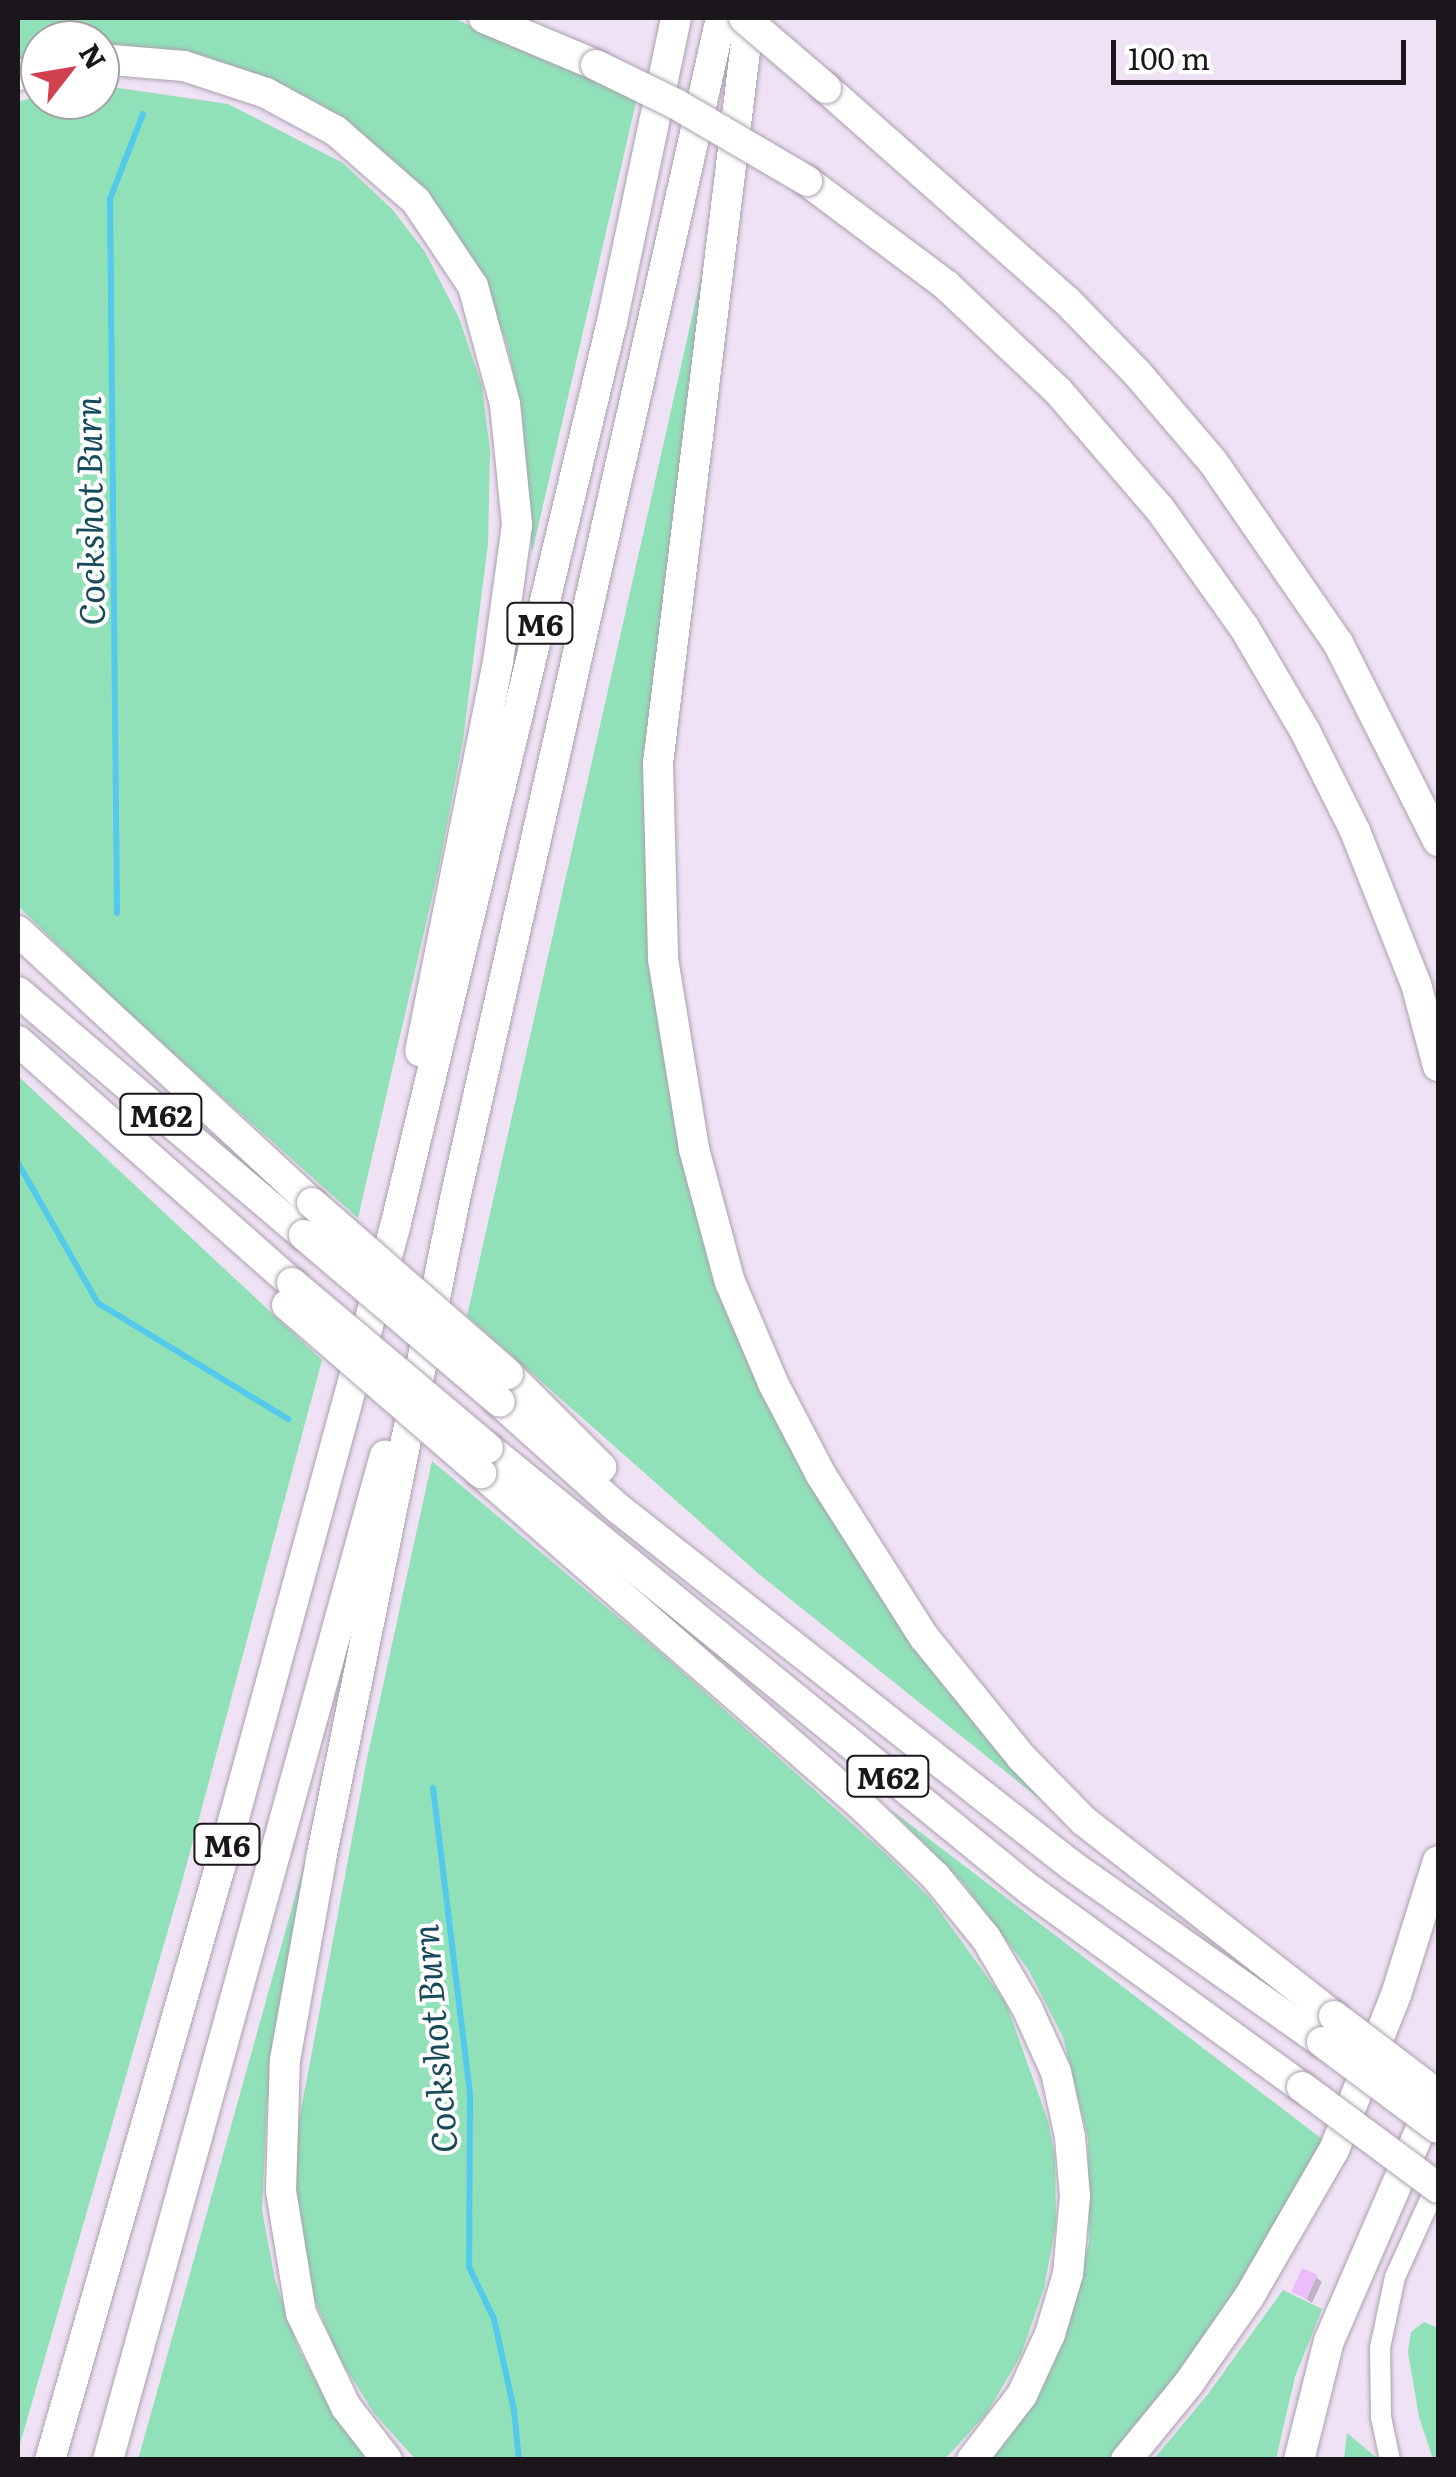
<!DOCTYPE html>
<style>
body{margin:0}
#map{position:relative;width:1456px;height:2477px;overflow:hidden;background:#efe2f4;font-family:Literata,serif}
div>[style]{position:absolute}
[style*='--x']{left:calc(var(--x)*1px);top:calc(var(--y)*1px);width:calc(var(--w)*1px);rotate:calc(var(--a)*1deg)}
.green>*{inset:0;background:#91e1b8}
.shadow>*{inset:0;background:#0003}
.stream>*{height:6px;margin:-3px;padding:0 3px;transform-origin:3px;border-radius:3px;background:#53c9ec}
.building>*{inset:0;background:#ebbef9;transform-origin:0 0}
.roads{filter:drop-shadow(0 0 2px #ab9faf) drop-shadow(0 0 2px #ab9faf)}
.minor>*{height:20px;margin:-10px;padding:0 10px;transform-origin:10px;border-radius:10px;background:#fff}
.highway>*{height:30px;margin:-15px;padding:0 15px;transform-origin:15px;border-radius:15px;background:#fff}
.bridges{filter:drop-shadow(0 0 2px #ab9faf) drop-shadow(0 0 2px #ab9faf)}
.highway-bridge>*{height:30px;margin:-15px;padding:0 15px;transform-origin:15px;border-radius:15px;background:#fff}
span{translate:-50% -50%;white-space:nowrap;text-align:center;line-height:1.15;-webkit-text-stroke:8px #fff;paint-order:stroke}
.shield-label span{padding:2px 8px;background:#fff;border:2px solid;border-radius:8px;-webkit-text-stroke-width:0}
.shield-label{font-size:30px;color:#1b161c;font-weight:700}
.water-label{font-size:35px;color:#184b5a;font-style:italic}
.frame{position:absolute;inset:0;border:20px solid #1b161c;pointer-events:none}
.north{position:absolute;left:20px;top:20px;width:100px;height:100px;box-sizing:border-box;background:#fff;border:2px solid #a4a2a4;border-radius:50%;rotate:59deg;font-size:28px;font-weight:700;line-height:40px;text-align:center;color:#1b161c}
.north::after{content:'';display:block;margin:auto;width:35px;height:45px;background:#d0404f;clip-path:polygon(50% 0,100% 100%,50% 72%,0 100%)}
.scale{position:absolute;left:1111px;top:40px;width:295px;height:45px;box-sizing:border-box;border:5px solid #1b161c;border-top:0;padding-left:12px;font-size:30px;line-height:35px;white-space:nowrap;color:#1b161c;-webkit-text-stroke:8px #fff;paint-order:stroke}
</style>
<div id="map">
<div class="green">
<div style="clip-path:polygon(18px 18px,453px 18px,637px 98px,532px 553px,522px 413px,507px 344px,481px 277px,421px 189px,342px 117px,278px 85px,100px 51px,100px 40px,40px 40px,40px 56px,18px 61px)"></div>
<div style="clip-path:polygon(105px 86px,228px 104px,343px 163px,392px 209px,425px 252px,459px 318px,482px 386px,490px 451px,488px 544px,463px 740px,439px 867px,358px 1218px,129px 1014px,18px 906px,18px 102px,40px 95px,40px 100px,100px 100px,100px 87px)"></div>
<div style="clip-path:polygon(713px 224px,649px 905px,756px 1371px,1066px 1820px,759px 1574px,467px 1316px)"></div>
<div style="clip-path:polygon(18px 1076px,322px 1360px,183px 1878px,18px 2451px)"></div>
<div style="clip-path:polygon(432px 1461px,661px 1653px,885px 1853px,931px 1899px,1006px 2003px,1048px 2121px,1055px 2157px,1056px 2225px,1044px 2288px,1021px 2355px,987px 2413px,945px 2459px,416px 2460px,374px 2413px,338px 2356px,312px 2293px,295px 2193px,298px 2126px,367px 1759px)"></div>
<div style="clip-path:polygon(890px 1809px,1326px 2142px,1224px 2313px,1114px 2459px,992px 2459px,1028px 2410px,1071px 2314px,1089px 2243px,1088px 2138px,1063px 2037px,1028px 1969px,964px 1884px)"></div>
<div style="clip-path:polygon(313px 1832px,267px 2103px,262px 2210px,275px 2280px,298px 2348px,333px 2411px,371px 2459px,138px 2460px)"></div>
<div style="clip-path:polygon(1283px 2290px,1322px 2309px,1295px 2377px,1276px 2459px,1154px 2459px,1208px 2394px)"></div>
<div style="clip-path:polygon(1424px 2322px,1438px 2328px,1438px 2459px,1433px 2459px,1419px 2417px,1408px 2352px,1411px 2332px)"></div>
<div style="clip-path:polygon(1347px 2433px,1378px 2459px,1344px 2459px)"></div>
</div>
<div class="shadow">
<div style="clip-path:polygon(1316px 2277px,1322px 2282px,1312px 2303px,1294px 2291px)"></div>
</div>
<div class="stream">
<div style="--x:117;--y:913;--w:714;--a:-90.56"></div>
<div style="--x:110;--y:199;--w:91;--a:-68.8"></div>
<div style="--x:18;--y:1163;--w:161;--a:60.3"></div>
<div style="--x:98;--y:1303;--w:223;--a:31.4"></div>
<div style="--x:433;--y:1788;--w:310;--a:83.1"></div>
<div style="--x:470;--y:2096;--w:171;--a:90.3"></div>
<div style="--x:469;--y:2267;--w:58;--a:64.3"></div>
<div style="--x:494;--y:2319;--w:93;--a:77.6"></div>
<div style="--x:514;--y:2410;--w:50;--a:84.3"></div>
</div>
<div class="building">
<div style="left:1302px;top:2268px;width:17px;height:26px;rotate:24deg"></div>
</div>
<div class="roads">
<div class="minor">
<div style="--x:1390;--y:2460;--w:44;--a:-101.8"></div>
<div style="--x:1381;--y:2417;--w:69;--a:-90.8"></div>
<div style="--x:1380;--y:2348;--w:73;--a:-78.1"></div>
<div style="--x:1395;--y:2277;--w:104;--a:-65.6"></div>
</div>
<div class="highway">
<div style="--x:484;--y:18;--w:121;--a:22.8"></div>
<div style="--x:749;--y:18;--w:751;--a:96.96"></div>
<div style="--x:658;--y:763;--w:196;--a:88.5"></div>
<div style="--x:663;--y:959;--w:193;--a:80.7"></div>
<div style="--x:694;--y:1149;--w:138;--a:74.9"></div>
<div style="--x:730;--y:1282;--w:110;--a:66.9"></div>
<div style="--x:773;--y:1383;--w:104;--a:62.4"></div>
<div style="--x:821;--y:1475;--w:192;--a:57.6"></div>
<div style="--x:924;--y:1637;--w:156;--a:51"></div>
<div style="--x:1022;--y:1758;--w:88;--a:45.5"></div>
<div style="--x:1084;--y:1821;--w:317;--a:38"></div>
<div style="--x:100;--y:59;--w:84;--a:4.8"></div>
<div style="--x:184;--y:66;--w:86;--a:18.2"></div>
<div style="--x:266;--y:93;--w:80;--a:28.5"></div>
<div style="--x:336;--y:131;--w:106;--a:41.2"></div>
<div style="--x:416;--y:201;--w:102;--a:56.2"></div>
<div style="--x:473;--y:286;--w:122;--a:74.8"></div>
<div style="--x:505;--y:404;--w:122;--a:84.3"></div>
<div style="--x:517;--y:525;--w:138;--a:97.9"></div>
<div style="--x:498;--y:662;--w:397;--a:101.3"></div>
<div style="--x:18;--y:75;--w:22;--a:-10"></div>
<div style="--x:826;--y:88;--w:320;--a:41.5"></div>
<div style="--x:1066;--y:300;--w:102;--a:45.8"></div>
<div style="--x:1137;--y:373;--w:117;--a:49.5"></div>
<div style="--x:1213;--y:462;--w:220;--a:55.4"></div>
<div style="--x:1338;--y:643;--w:222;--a:63.2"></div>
<div style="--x:807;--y:181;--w:174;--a:36.8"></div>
<div style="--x:946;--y:285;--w:154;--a:43.4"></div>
<div style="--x:1058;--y:391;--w:156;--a:49.2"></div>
<div style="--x:1160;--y:509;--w:145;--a:54.6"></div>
<div style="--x:1244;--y:627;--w:121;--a:59.6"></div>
<div style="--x:1305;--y:731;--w:112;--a:63.4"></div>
<div style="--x:1355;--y:831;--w:165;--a:68.3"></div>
<div style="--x:1416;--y:984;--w:85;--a:75"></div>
<div style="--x:18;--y:931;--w:401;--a:42.8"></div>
<div style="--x:18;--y:992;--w:375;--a:40.4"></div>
<div style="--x:18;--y:1041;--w:366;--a:41.5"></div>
<div style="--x:508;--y:1374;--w:132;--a:45"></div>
<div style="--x:500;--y:1402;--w:160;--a:42"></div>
<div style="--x:619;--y:1509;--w:575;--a:38.22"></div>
<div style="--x:1071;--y:1865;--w:307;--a:35.2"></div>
<div style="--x:488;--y:1448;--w:698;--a:39.19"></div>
<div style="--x:1029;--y:1889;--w:337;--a:36"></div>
<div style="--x:481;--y:1473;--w:505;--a:41.14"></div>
<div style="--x:861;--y:1805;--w:104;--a:43.8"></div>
<div style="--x:936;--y:1877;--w:79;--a:50.7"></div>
<div style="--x:986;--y:1938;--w:81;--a:59.6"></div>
<div style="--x:1027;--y:2008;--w:70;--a:65.6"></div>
<div style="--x:1056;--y:2072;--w:66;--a:77.8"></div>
<div style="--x:1070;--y:2137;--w:59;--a:85.2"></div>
<div style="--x:1075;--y:2196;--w:78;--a:95.1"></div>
<div style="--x:1068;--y:2274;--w:63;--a:106.7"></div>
<div style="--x:1050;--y:2334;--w:67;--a:114.7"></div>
<div style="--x:1022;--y:2395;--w:82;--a:127.6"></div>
<div style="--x:50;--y:2460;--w:668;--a:-74.01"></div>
<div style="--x:234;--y:1818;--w:613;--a:-74.76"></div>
<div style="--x:395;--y:1227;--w:931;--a:-76.52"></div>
<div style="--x:612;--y:322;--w:311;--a:-78.1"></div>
<div style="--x:108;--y:2460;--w:1042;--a:-74.59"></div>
<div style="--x:387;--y:2460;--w:67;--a:-127.7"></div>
<div style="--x:346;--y:2407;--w:104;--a:-115.6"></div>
<div style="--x:301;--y:2313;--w:124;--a:-99.3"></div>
<div style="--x:281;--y:2191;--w:131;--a:-88.3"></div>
<div style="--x:285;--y:2060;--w:204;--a:-79.8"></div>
<div style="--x:321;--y:1859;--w:673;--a:-78.52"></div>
<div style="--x:455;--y:1199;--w:1211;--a:-77.31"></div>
<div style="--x:1126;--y:2460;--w:99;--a:-50.7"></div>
<div style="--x:1189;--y:2383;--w:105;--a:-55.1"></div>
<div style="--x:1249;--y:2297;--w:170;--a:-60"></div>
<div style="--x:1334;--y:2150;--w:167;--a:-68.2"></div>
<div style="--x:1396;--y:1995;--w:140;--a:-72.6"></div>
<div style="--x:1299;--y:2460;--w:123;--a:-75.9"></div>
<div style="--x:1329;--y:2341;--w:265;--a:-66.6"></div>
</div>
</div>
<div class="bridges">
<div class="highway-bridge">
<div style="--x:744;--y:18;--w:108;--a:40.5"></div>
<div style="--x:596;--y:65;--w:89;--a:26"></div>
<div style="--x:676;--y:104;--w:152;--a:30.4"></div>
<div style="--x:312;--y:1203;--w:260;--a:41.1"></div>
<div style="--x:304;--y:1235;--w:257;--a:40.4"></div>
<div style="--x:292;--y:1283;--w:256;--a:40.1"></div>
<div style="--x:287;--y:1305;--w:257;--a:40.9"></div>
<div style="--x:1334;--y:2016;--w:131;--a:37.2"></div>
<div style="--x:1322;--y:2042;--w:144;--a:36.6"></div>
<div style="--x:1302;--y:2087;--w:169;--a:36.6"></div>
</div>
</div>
<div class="shield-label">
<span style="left:540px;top:623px">M6</span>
<span style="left:161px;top:1114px">M62</span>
<span style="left:888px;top:1776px">M62</span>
<span style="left:227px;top:1844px">M6</span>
</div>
<div class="water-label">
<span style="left:88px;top:511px;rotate:-91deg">Cockshot Burn</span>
<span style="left:433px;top:2039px;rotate:-95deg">Cockshot Burn</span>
</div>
<div class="frame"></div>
<div class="north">N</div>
<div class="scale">100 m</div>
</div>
